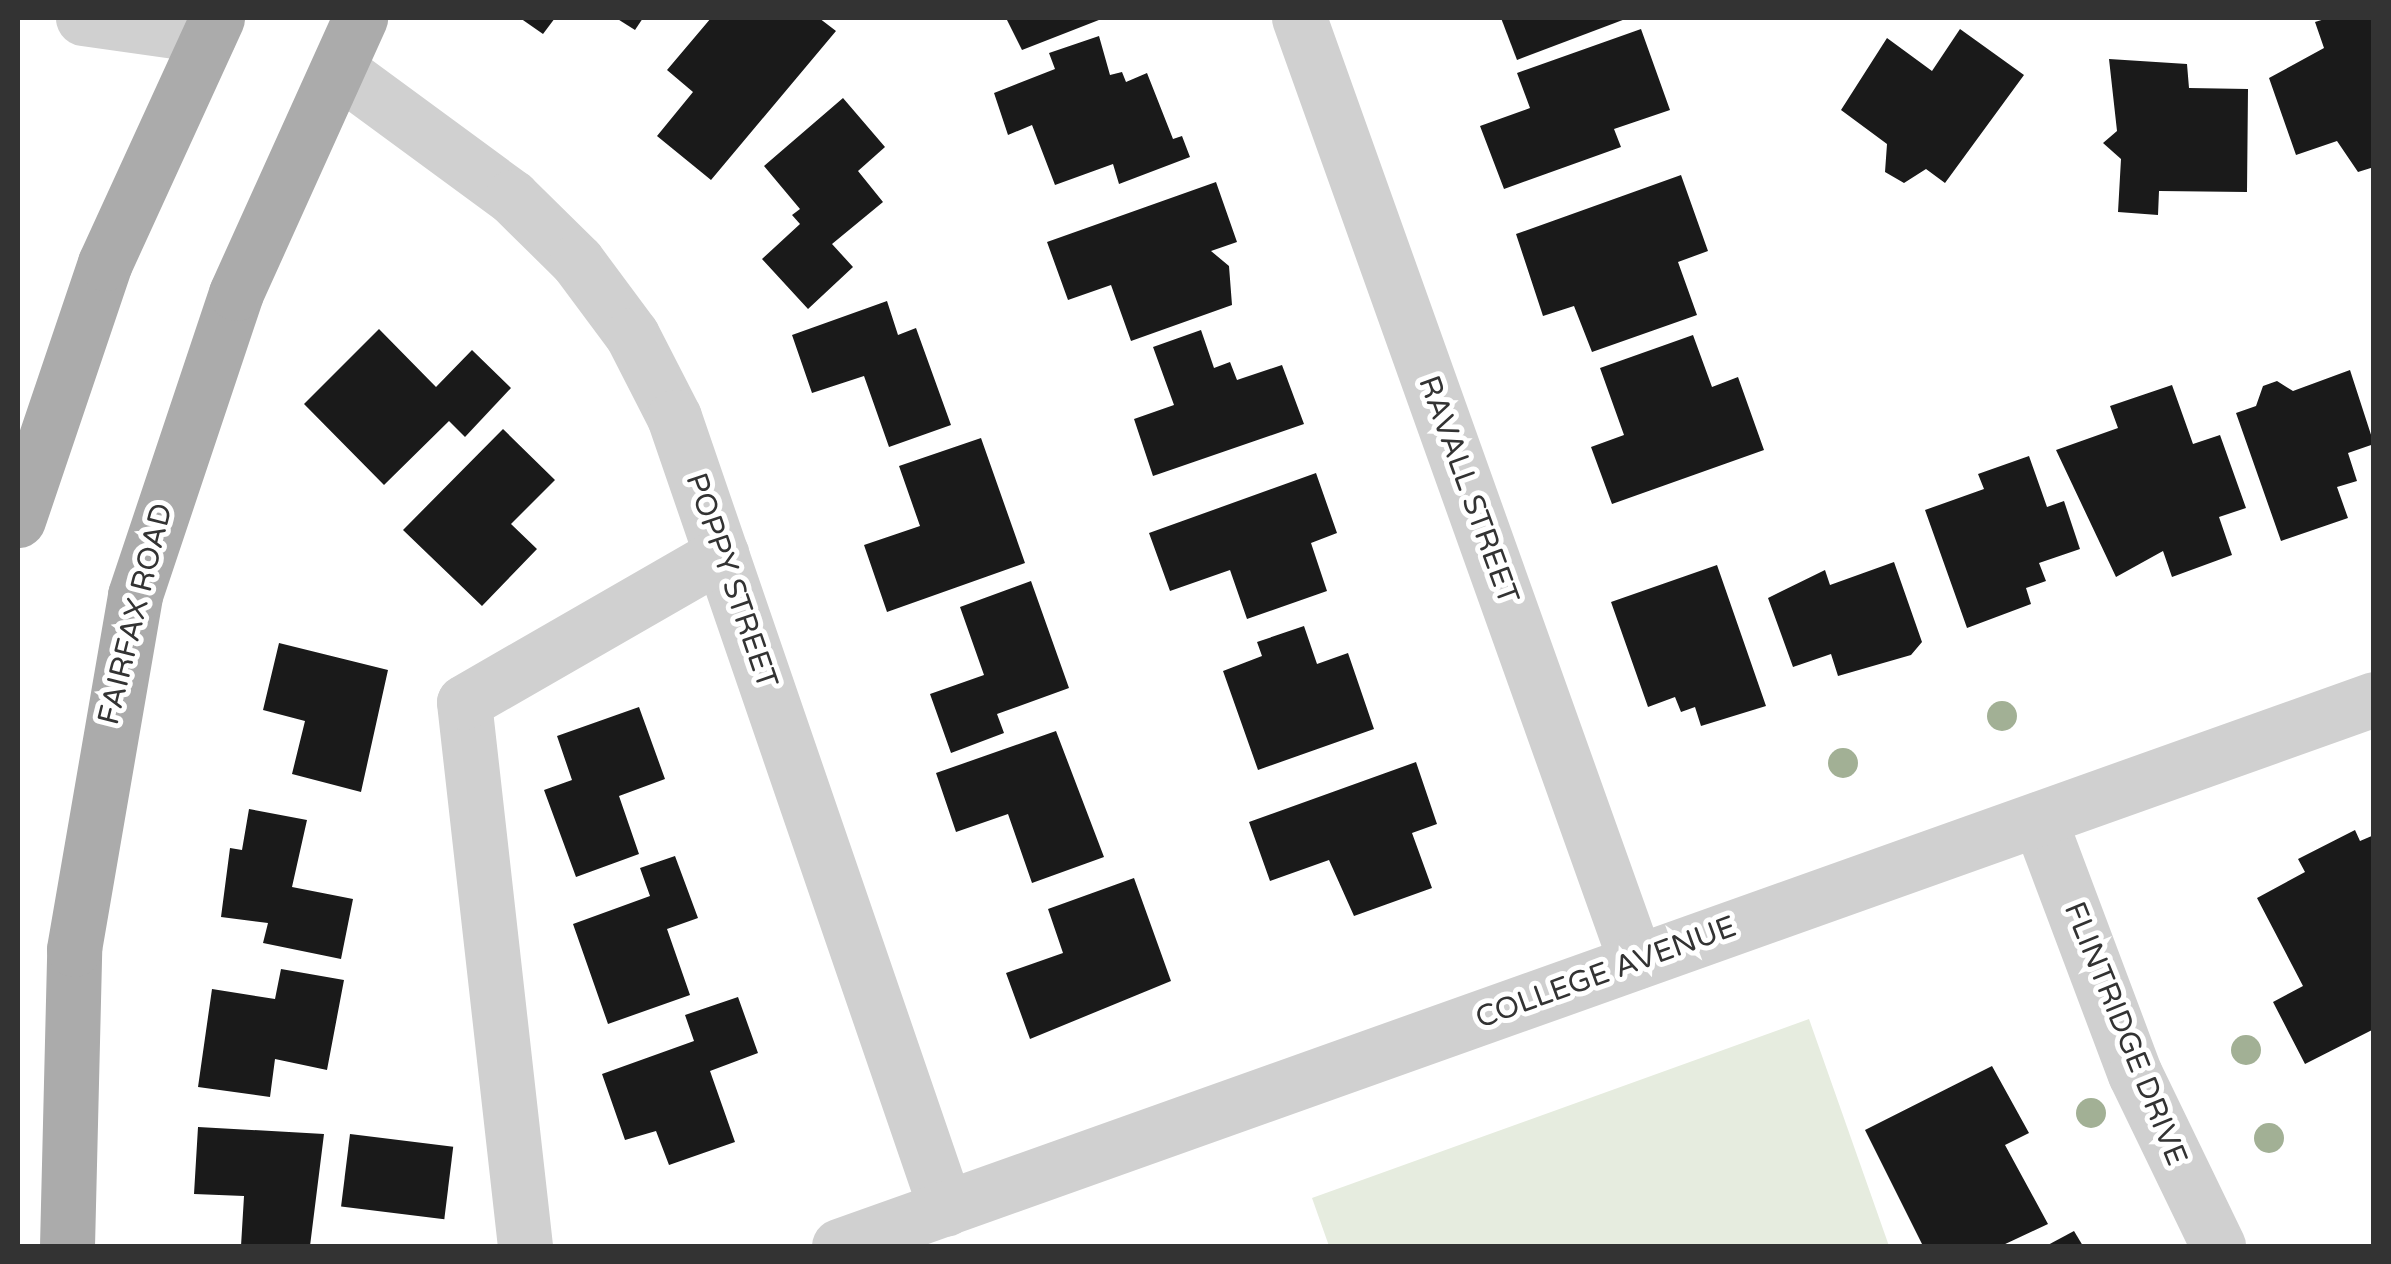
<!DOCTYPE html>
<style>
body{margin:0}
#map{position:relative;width:2391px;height:1264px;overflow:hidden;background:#fff;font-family:"Varela Round",sans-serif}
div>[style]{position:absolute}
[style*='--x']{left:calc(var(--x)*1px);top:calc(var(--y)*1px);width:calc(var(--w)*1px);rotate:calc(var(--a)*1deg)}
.green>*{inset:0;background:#e6ecdf}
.building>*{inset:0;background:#1a1a1a;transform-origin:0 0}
.minor>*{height:55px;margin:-27.5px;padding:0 27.5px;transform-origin:27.5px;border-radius:27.5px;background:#d0d0d0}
.major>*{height:55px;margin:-27.5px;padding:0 27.5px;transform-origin:27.5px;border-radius:27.5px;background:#ababab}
.trees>*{width:30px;height:30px;margin:-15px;border-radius:50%;background:#a2b095}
span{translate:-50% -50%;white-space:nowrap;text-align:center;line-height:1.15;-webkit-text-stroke:10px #fff;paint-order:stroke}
.street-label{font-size:30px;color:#333}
.frame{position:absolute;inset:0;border:20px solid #333;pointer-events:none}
</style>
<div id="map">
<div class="green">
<div style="clip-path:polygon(1809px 1019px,1889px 1246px,1329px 1246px,1312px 1198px)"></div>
</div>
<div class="building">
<div style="clip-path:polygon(520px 18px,555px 18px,543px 34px)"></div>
<div style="clip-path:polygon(616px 18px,643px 18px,635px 30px)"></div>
<div style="clip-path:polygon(711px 18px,819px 18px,836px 31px,711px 180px,657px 136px,693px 92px,667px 70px)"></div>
<div style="clip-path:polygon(1006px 18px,1104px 18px,1022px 50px)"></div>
<div style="clip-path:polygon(1501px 18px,1628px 18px,1517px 60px)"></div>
<div style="clip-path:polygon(2328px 18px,2374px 18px,2374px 167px,2358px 172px,2337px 141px,2296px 155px,2269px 78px,2324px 48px,2315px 22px)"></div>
<div style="clip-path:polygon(1641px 29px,1670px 110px,1614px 129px,1621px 147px,1504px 189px,1480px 126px,1530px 108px,1517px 73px)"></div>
<div style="clip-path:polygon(1960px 29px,2024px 75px,1945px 183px,1926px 169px,1904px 183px,1885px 172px,1887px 144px,1841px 110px,1887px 38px,1932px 71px)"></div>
<div style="clip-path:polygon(1099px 36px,1110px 75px,1122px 72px,1126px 82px,1147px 73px,1173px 139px,1182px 136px,1190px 157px,1119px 184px,1113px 164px,1055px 185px,1032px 125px,1008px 135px,994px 93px,1055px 69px,1049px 53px)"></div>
<div style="clip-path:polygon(2109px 59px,2187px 64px,2189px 88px,2248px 89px,2247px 192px,2159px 191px,2158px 215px,2118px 212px,2121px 159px,2103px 143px,2117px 131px)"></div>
<div style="clip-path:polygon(843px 98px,885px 147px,858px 171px,883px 202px,832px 244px,853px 267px,808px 309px,762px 259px,800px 224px,792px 215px,800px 209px,764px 166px)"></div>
<div style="clip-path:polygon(1681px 175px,1708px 251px,1678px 262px,1697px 315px,1592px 352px,1574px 306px,1543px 316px,1516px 234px)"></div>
<div style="clip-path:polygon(1216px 182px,1237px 242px,1211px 251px,1229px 266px,1232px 305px,1131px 341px,1111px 285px,1068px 300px,1047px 242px)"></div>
<div style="clip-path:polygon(887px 301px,898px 335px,916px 328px,951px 425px,889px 447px,864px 376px,812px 393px,792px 335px)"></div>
<div style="clip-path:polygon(379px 329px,436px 387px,472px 350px,511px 388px,465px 437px,449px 421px,384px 485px,304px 404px)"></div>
<div style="clip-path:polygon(1201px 330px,1214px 368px,1230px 362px,1237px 380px,1282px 365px,1304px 424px,1153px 476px,1134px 419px,1174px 405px,1153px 347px)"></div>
<div style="clip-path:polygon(1693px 335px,1712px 387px,1738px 377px,1764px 450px,1612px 504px,1591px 447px,1624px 435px,1600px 368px)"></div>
<div style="clip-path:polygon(2350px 370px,2374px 444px,2348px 453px,2357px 481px,2337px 487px,2348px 518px,2281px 541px,2236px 413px,2256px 406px,2263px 386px,2277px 381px,2293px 391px)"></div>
<div style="clip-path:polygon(2172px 385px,2193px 444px,2220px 435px,2246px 508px,2219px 517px,2232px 555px,2172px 577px,2163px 551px,2116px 577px,2056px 450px,2118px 428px,2110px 406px)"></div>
<div style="clip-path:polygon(503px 429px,555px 480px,511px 524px,537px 549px,482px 606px,403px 530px)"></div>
<div style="clip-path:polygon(981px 438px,1025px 563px,887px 612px,864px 545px,920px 526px,899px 466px)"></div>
<div style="clip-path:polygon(2029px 456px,2047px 507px,2064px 501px,2080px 549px,2039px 563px,2046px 581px,2026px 588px,2031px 604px,1967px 628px,1925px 510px,1984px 489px,1978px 474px)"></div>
<div style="clip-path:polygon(1316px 473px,1337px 533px,1311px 543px,1327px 591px,1247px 619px,1230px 570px,1170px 591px,1149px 533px)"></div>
<div style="clip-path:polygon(1894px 562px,1922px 642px,1911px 655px,1838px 676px,1831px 654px,1793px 667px,1768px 598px,1825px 570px,1830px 585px)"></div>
<div style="clip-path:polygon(1717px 565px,1766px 706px,1701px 726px,1695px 707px,1681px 712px,1675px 697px,1648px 707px,1611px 602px)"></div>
<div style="clip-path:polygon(1031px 581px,1069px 688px,997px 714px,1004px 733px,951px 753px,930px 694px,984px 675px,960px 607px)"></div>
<div style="clip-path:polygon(1304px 626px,1317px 664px,1348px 653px,1374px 729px,1258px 770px,1223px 671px,1262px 656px,1257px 642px)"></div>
<div style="clip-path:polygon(279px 643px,388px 670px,361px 792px,292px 774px,305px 721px,263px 710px)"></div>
<div style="clip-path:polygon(639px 707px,665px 779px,619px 796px,639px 854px,576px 877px,544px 790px,572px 780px,557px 736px)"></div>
<div style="clip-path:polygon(1056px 731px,1104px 857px,1032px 883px,1008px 814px,956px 832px,936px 773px)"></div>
<div style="clip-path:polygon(1416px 762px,1437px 824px,1412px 833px,1432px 888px,1354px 916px,1329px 860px,1270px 881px,1249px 822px)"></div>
<div style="clip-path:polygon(249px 809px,307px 820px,292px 887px,353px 899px,341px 959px,263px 943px,268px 923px,221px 917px,230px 848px,242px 850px)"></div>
<div style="clip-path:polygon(2355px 830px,2360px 841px,2374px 835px,2374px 1029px,2305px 1064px,2273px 1002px,2303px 986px,2257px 898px,2305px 872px,2298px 859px)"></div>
<div style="clip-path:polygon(675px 856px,698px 918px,667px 929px,690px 995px,608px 1024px,573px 924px,650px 896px,640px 868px)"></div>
<div style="clip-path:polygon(1134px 878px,1171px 981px,1030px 1039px,1006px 973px,1063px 953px,1048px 909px)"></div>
<div style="clip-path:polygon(281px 969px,344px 980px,327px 1070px,275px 1059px,270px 1097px,198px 1087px,212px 989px,275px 999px)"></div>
<div style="clip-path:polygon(738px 997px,758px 1053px,710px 1071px,735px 1142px,669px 1165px,656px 1131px,625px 1140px,602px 1074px,694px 1041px,685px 1015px)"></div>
<div style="clip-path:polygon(1992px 1066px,2029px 1133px,2005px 1145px,2048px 1224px,2001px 1246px,1923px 1246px,1865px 1130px)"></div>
<div style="clip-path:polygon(198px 1127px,324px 1134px,310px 1246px,241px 1246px,244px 1196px,194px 1194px)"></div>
<div style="left:350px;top:1134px;width:104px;height:73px;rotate:7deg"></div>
<div style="clip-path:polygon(2074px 1231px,2083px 1246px,2046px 1246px)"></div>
</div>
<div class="minor">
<div style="--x:83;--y:18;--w:127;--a:8.1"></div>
<div style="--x:1299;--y:18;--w:1002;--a:70.35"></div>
<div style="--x:339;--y:70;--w:215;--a:36.3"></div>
<div style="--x:512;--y:197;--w:91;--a:44.6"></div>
<div style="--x:577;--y:261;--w:92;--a:53.4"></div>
<div style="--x:632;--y:335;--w:92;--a:62.9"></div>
<div style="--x:674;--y:417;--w:837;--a:71.05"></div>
<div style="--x:2039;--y:819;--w:272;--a:69.4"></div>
<div style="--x:2135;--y:1074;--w:191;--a:64.2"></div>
<div style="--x:525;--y:1246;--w:547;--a:-96.4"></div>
<div style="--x:464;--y:702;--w:297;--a:-29.9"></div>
<div style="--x:839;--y:1246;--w:1630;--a:-19.61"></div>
</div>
<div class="major">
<div style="--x:18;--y:520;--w:271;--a:-71.3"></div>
<div style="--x:105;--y:263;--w:269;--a:-65.4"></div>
<div style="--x:67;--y:1246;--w:297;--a:-88.6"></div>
<div style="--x:74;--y:949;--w:359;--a:-80.2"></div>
<div style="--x:135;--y:595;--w:318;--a:-71.5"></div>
<div style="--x:236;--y:293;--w:302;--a:-65.7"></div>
</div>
<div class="trees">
<div style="left:2002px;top:716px"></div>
<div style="left:1843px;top:763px"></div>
<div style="left:2246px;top:1050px"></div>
<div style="left:2091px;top:1113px"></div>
<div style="left:2269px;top:1138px"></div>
</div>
<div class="street-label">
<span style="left:1468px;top:490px;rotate:70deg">RAVALL STREET</span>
<span style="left:731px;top:581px;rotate:71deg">POPPY STREET</span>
<span style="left:136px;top:614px;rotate:-76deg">FAIRFAX ROAD</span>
<span style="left:1606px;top:973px;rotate:-20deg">COLLEGE AVENUE</span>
<span style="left:2125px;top:1034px;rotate:68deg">FLINTRIDGE DRIVE</span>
</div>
<div class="frame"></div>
</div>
